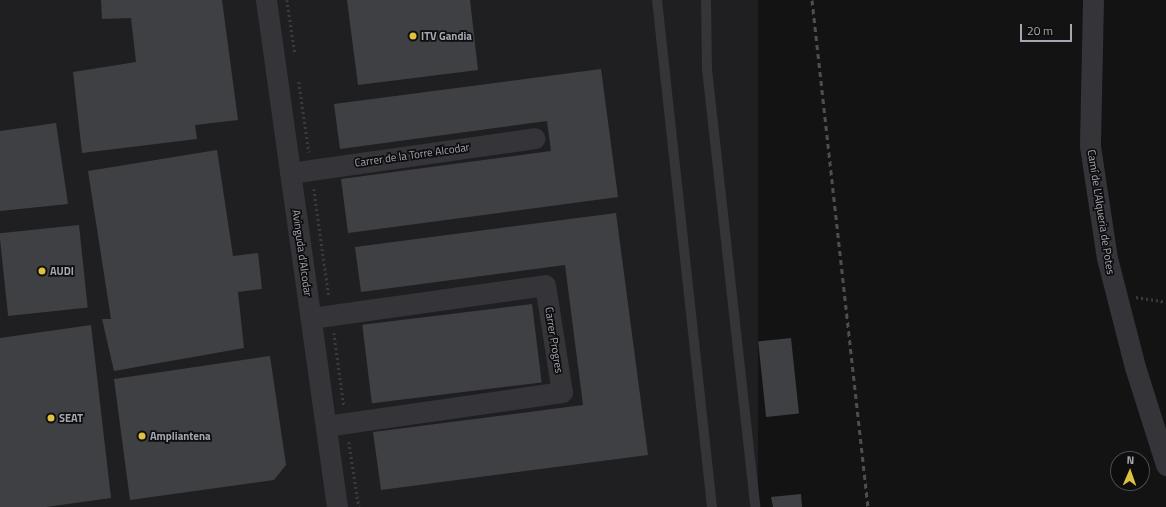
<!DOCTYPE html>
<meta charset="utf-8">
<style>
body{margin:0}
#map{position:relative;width:1166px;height:507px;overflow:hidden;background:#131314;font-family:"Titillium Web",sans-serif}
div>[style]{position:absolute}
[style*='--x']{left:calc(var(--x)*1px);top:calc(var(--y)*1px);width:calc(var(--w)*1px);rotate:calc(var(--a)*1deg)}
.built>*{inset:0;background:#1f1f21;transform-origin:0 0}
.building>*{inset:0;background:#3f4044;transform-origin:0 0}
.path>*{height:2.5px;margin-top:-1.25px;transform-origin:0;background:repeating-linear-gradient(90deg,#3a3b3f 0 2px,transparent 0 5px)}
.service>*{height:10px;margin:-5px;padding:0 5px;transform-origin:5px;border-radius:5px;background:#343439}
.minor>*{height:21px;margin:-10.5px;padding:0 10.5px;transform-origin:10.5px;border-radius:10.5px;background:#343439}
.rail>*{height:3px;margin-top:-1.5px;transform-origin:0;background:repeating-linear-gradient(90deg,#4d4e53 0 5px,transparent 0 9px)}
.dots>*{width:11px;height:11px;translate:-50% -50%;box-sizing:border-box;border:2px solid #0e0e0f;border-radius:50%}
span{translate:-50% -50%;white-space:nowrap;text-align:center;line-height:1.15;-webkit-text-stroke:3.5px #0e0e0f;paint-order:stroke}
.poi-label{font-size:11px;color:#a5a8b3;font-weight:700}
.left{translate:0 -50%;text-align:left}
.street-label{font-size:11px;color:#a5a8b3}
.north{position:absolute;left:1110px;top:451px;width:40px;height:40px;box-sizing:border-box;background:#0e0e0f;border:1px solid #4a4c51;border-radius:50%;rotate:2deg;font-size:11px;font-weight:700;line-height:16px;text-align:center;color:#a5a8b3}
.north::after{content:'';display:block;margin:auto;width:14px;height:18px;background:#e0c03f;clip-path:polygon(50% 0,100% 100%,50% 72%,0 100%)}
.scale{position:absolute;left:1020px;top:24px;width:52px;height:18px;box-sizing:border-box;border:2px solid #a5a8b3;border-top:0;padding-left:5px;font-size:12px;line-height:14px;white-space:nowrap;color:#a5a8b3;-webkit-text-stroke:3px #0e0e0f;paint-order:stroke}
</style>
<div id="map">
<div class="built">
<div style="left:0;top:0;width:758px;height:507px"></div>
</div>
<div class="building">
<div style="clip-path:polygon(101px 0,222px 0,238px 120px,195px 125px,197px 139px,82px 153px,73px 72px,136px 62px,131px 18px,102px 19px)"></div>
<div style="clip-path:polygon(347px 0,470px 0,478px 70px,358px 85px)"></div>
<div style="clip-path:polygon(601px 69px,618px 197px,348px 233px,341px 179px,551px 151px,547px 121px,340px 149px,334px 104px)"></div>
<div style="clip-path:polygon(56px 123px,68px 204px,0 211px,0 131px)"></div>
<div style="clip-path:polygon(217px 150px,233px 256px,258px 253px,262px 289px,238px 292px,244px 348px,114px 371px,102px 319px,111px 319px,88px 171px)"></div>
<div style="clip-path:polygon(616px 213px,648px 455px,381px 490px,373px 432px,583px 405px,565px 265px,361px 292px,355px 247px)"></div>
<div style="left:79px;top:225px;width:83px;height:80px;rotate:84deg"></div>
<div style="left:532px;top:304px;width:79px;height:171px;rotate:83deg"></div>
<div style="clip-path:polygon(91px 325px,111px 498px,46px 507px,0 507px,0 338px)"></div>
<div style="left:791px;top:338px;width:76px;height:33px;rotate:84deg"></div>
<div style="clip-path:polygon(270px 356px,286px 465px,274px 480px,130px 500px,114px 379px)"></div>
<div style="clip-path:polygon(801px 494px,802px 507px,773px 507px,771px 497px)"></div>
</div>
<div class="path">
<div style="--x:287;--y:0;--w:54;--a:81.4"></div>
<div style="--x:299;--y:82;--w:71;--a:81.9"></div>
<div style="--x:314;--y:189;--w:109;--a:82.1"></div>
<div style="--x:1136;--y:297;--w:30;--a:9"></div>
<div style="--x:334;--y:333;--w:74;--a:82.2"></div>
<div style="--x:349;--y:442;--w:66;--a:81.3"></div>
</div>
<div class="service">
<div style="--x:657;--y:0;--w:510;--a:83.81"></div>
<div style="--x:706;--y:0;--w:69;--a:89.2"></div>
<div style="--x:707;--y:69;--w:441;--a:83.7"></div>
</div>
<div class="minor">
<div style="--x:266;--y:0;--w:512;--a:82.03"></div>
<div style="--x:1093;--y:0;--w:146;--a:91.2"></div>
<div style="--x:1090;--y:146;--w:113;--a:81.4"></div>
<div style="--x:1107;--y:258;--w:113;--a:75.6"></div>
<div style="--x:1135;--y:367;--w:103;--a:72.4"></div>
<div style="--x:290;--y:173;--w:247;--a:-8.1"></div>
<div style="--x:311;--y:318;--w:236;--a:-8"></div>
<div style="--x:545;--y:285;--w:108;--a:81"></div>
<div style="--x:562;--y:392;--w:238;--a:171.8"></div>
</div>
<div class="rail">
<div style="--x:812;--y:0;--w:510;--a:83.7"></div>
</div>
<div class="dots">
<div style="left:413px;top:36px;background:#e0c03f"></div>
<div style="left:42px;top:271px;background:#e0c03f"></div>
<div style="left:51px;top:418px;background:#e0c03f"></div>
<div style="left:142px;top:436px;background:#e0c03f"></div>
</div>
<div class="poi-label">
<span class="left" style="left:421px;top:36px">ITV Gandia</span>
<span class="left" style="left:50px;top:271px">AUDI</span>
<span class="left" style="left:59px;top:418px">SEAT</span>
<span class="left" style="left:150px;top:436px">Ampliantena</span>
</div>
<div class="street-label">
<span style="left:412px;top:155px;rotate:-8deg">Carrer de la Torre Alcodar</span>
<span style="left:1101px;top:212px;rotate:81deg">Camí de L'Alqueria de Potes</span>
<span style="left:302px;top:253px;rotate:82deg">Avinguda d'Alcodar</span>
<span style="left:554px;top:340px;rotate:81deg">Carrer Progres</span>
</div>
<div class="north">N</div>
<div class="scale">20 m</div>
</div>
